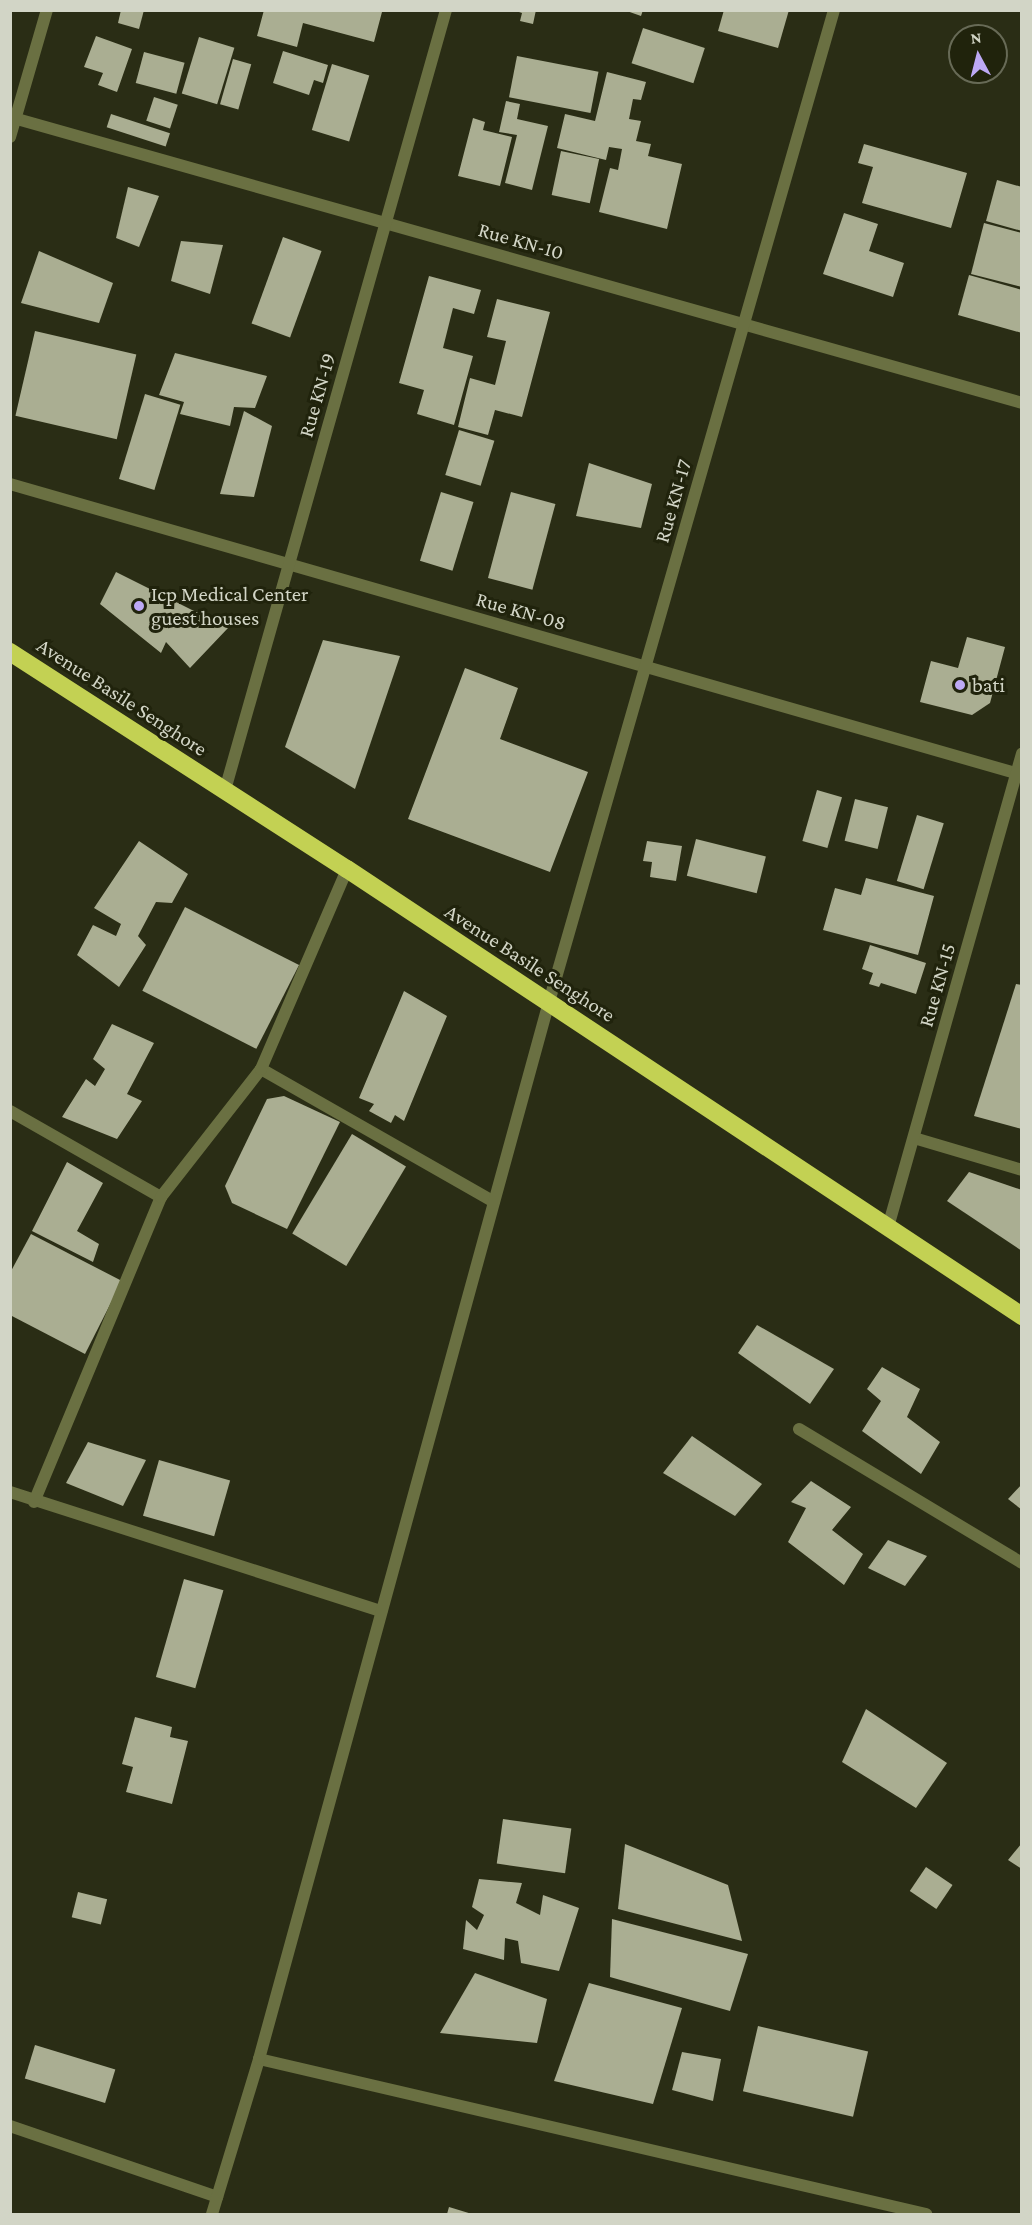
<!DOCTYPE html>
<style>
body{margin:0}
#map{position:relative;width:1032px;height:2225px;overflow:hidden;background:#2a2d15;font-family:"Crimson Pro",serif}
div>[style]{position:absolute}
[style*='--x']{left:calc(var(--x)*1px);top:calc(var(--y)*1px);width:calc(var(--w)*1px);rotate:calc(var(--a)*1deg)}
.building>*{inset:0;background:#aaae92;transform-origin:0 0}
.street>*{height:12px;margin:-6px;padding:0 6px;transform-origin:6px;border-radius:6px;background:#6a7042}
.highway>*{height:18px;margin:-9px;padding:0 9px;transform-origin:9px;border-radius:9px;background:#c3d153}
.dots>*{width:16px;height:16px;translate:-50% -50%;box-sizing:border-box;border:3px solid #20230c;border-radius:50%}
span{translate:-50% -50%;white-space:nowrap;text-align:center;line-height:1.15;-webkit-text-stroke:6px #20230c;paint-order:stroke}
.street-label{font-size:21px;color:#d2d5c6}
.poi-label{font-size:21px;color:#d2d5c6}
.left{translate:0 -50%;text-align:left}
.frame{position:absolute;inset:0;border:12px solid #d2d5c6;pointer-events:none}
.north{position:absolute;left:948px;top:24px;width:60px;height:60px;box-sizing:border-box;background:#20230c;border:2px solid #676a56;border-radius:50%;rotate:353deg;font-size:16px;font-weight:700;line-height:24px;text-align:center;color:#d2d5c6}
.north::after{content:'';display:block;margin:auto;width:21px;height:27px;background:#bda9f5;clip-path:polygon(50% 0,100% 100%,50% 72%,0 100%)}
</style>
<div id="map">
<div class="building">
<div style="clip-path:polygon(121px 10px,144px 10px,139px 29px,118px 23px)"></div>
<div style="clip-path:polygon(264px 10px,378px 10px,382px 12px,374px 42px,303px 23px,297px 47px,257px 36px)"></div>
<div style="clip-path:polygon(513px 10px,536px 10px,533px 24px,520px 21px,522px 13px)"></div>
<div style="clip-path:polygon(624px 10px,643px 10px,641px 16px)"></div>
<div style="clip-path:polygon(724px 10px,789px 10px,778px 48px,718px 31px)"></div>
<div style="left:643px;top:28px;width:65px;height:37px;rotate:18deg"></div>
<div style="clip-path:polygon(96px 36px,132px 49px,117px 92px,98px 85px,103px 73px,84px 67px)"></div>
<div style="left:199px;top:37px;width:37px;height:59px;rotate:17deg"></div>
<div style="clip-path:polygon(283px 51px,328px 65px,323px 83px,314px 80px,309px 95px,273px 83px)"></div>
<div style="left:144px;top:52px;width:42px;height:32px;rotate:15deg"></div>
<div style="left:517px;top:56px;width:83px;height:42px;rotate:11deg"></div>
<div style="left:233px;top:59px;width:19px;height:47px;rotate:16deg"></div>
<div style="left:332px;top:64px;width:39px;height:69px;rotate:17deg"></div>
<div style="clip-path:polygon(607px 72px,646px 82px,641px 100px,633px 99px,629px 119px,641px 121px,636px 141px,651px 144px,648px 156px,682px 164px,667px 229px,599px 212px,610px 168px,618px 170px,622px 149px,609px 147px,606px 160px,557px 148px,565px 114px,595px 121px)"></div>
<div style="left:154px;top:97px;width:25px;height:25px;rotate:18deg"></div>
<div style="clip-path:polygon(506px 101px,520px 104px,517px 119px,548px 126px,532px 190px,505px 183px,517px 135px,499px 132px)"></div>
<div style="left:111px;top:114px;width:62px;height:14px;rotate:18deg"></div>
<div style="clip-path:polygon(473px 118px,485px 122px,483px 130px,512px 137px,500px 186px,458px 176px)"></div>
<div style="clip-path:polygon(864px 144px,967px 173px,951px 228px,862px 203px,873px 167px,858px 163px)"></div>
<div style="left:561px;top:151px;width:39px;height:45px;rotate:12deg"></div>
<div style="clip-path:polygon(997px 180px,1022px 187px,1022px 231px,986px 221px)"></div>
<div style="clip-path:polygon(128px 187px,159px 196px,139px 247px,116px 238px)"></div>
<div style="clip-path:polygon(844px 213px,878px 224px,869px 251px,904px 263px,893px 297px,823px 274px)"></div>
<div style="clip-path:polygon(984px 223px,1022px 233px,1022px 287px,971px 274px)"></div>
<div style="left:283px;top:237px;width:41px;height:92px;rotate:20deg"></div>
<div style="clip-path:polygon(181px 241px,223px 245px,210px 294px,171px 281px)"></div>
<div style="clip-path:polygon(39px 251px,113px 283px,99px 323px,21px 303px)"></div>
<div style="clip-path:polygon(969px 275px,1022px 290px,1022px 333px,958px 315px)"></div>
<div style="clip-path:polygon(429px 276px,481px 290px,474px 314px,453px 308px,443px 348px,473px 356px,454px 425px,417px 414px,424px 390px,399px 383px)"></div>
<div style="clip-path:polygon(497px 299px,550px 312px,522px 417px,495px 410px,488px 435px,458px 427px,470px 378px,495px 385px,506px 341px,487px 337px)"></div>
<div style="left:35px;top:331px;width:104px;height:87px;rotate:13deg"></div>
<div style="clip-path:polygon(175px 353px,267px 376px,255px 408px,234px 407px,230px 426px,180px 414px,184px 402px,159px 395px)"></div>
<div style="left:145px;top:394px;width:37px;height:89px;rotate:17deg"></div>
<div style="clip-path:polygon(244px 411px,272px 426px,254px 497px,220px 494px)"></div>
<div style="left:459px;top:430px;width:37px;height:47px;rotate:17deg"></div>
<div style="clip-path:polygon(589px 463px,652px 484px,641px 528px,576px 516px)"></div>
<div style="left:441px;top:492px;width:34px;height:72px;rotate:17deg"></div>
<div style="left:511px;top:492px;width:46px;height:89px;rotate:15deg"></div>
<div style="clip-path:polygon(116px 572px,228px 628px,190px 668px,166px 642px,161px 653px,100px 604px)"></div>
<div style="clip-path:polygon(967px 637px,1005px 647px,990px 703px,972px 715px,920px 702px,931px 661px,958px 668px)"></div>
<div style="clip-path:polygon(323px 640px,400px 656px,355px 789px,285px 747px)"></div>
<div style="clip-path:polygon(465px 668px,518px 688px,500px 739px,588px 772px,550px 872px,408px 819px)"></div>
<div style="left:817px;top:790px;width:26px;height:53px;rotate:16deg"></div>
<div style="left:855px;top:799px;width:34px;height:43px;rotate:14deg"></div>
<div style="left:917px;top:815px;width:28px;height:69px;rotate:17deg"></div>
<div style="left:696px;top:839px;width:72px;height:38px;rotate:14deg"></div>
<div style="clip-path:polygon(139px 841px,188px 874px,172px 903px,156px 902px,138px 936px,146px 945px,119px 987px,77px 955px,93px 925px,116px 936px,121px 924px,94px 908px)"></div>
<div style="clip-path:polygon(647px 841px,682px 846px,676px 881px,650px 877px,652px 862px,643px 861px)"></div>
<div style="clip-path:polygon(866px 878px,934px 896px,918px 955px,823px 930px,835px 888px,861px 895px)"></div>
<div style="left:185px;top:907px;width:128px;height:94px;rotate:27deg"></div>
<div style="clip-path:polygon(870px 945px,926px 963px,916px 994px,881px 983px,879px 987px,869px 984px,873px 973px,862px 969px)"></div>
<div style="clip-path:polygon(1016px 984px,1022px 985px,1022px 1129px,974px 1116px)"></div>
<div style="clip-path:polygon(404px 991px,447px 1016px,404px 1121px,395px 1115px,391px 1123px,369px 1111px,374px 1104px,359px 1098px)"></div>
<div style="clip-path:polygon(112px 1024px,154px 1043px,127px 1094px,142px 1101px,117px 1139px,62px 1117px,86px 1079px,95px 1086px,105px 1069px,93px 1059px)"></div>
<div style="clip-path:polygon(284px 1096px,340px 1122px,287px 1229px,232px 1203px,225px 1186px,267px 1099px)"></div>
<div style="left:352px;top:1134px;width:63px;height:116px;rotate:31deg"></div>
<div style="clip-path:polygon(67px 1162px,103px 1183px,77px 1231px,99px 1244px,93px 1262px,32px 1231px)"></div>
<div style="clip-path:polygon(969px 1172px,1022px 1190px,1022px 1251px,947px 1201px)"></div>
<div style="clip-path:polygon(31px 1234px,122px 1281px,85px 1354px,10px 1315px,10px 1273px)"></div>
<div style="clip-path:polygon(757px 1325px,834px 1369px,810px 1404px,738px 1353px)"></div>
<div style="clip-path:polygon(882px 1367px,920px 1389px,907px 1417px,940px 1442px,921px 1474px,862px 1431px,881px 1401px,867px 1389px)"></div>
<div style="clip-path:polygon(692px 1436px,762px 1484px,735px 1516px,663px 1473px)"></div>
<div style="clip-path:polygon(88px 1442px,146px 1460px,123px 1506px,66px 1483px)"></div>
<div style="left:159px;top:1460px;width:74px;height:58px;rotate:16deg"></div>
<div style="clip-path:polygon(811px 1481px,851px 1507px,832px 1530px,863px 1554px,844px 1585px,788px 1542px,806px 1508px,791px 1502px)"></div>
<div style="clip-path:polygon(1022px 1484px,1022px 1510px,1008px 1499px)"></div>
<div style="clip-path:polygon(888px 1540px,927px 1556px,905px 1586px,868px 1568px)"></div>
<div style="left:184px;top:1579px;width:41px;height:102px;rotate:16deg"></div>
<div style="clip-path:polygon(866px 1709px,947px 1763px,916px 1808px,842px 1762px)"></div>
<div style="clip-path:polygon(135px 1717px,172px 1727px,170px 1737px,188px 1741px,172px 1804px,126px 1792px,133px 1767px,122px 1764px)"></div>
<div style="left:503px;top:1819px;width:69px;height:45px;rotate:8deg"></div>
<div style="clip-path:polygon(1022px 1843px,1022px 1869px,1008px 1860px)"></div>
<div style="clip-path:polygon(625px 1844px,728px 1885px,742px 1941px,618px 1909px)"></div>
<div style="left:926px;top:1867px;width:32px;height:29px;rotate:34deg"></div>
<div style="clip-path:polygon(479px 1879px,522px 1883px,516px 1903px,540px 1915px,543px 1895px,579px 1908px,559px 1971px,521px 1963px,518px 1941px,505px 1938px,504px 1960px,463px 1949px,466px 1920px,477px 1930px,484px 1915px,472px 1907px)"></div>
<div style="left:78px;top:1892px;width:30px;height:26px;rotate:14deg"></div>
<div style="clip-path:polygon(612px 1919px,748px 1954px,730px 2011px,610px 1977px)"></div>
<div style="clip-path:polygon(475px 1973px,547px 1999px,537px 2043px,440px 2033px)"></div>
<div style="clip-path:polygon(589px 1983px,682px 2008px,653px 2104px,554px 2081px)"></div>
<div style="left:758px;top:2026px;width:113px;height:67px;rotate:13deg"></div>
<div style="left:35px;top:2045px;width:84px;height:35px;rotate:17deg"></div>
<div style="clip-path:polygon(682px 2052px,721px 2059px,713px 2101px,672px 2090px)"></div>
<div style="clip-path:polygon(449px 2207px,472px 2214px,447px 2214px)"></div>
</div>
<div class="street">
<div style="--x:10;--y:117;--w:1052;--a:15.78"></div>
<div style="--x:10;--y:137;--w:132;--a:-73.8"></div>
<div style="--x:10;--y:484;--w:1053;--a:16.04"></div>
<div style="--x:225;--y:790;--w:811;--a:-74.18"></div>
<div style="--x:261;--y:1069;--w:268;--a:29.7"></div>
<div style="--x:10;--y:1111;--w:174;--a:29.7"></div>
<div style="--x:914;--y:1138;--w:113;--a:16.5"></div>
<div style="--x:888;--y:1227;--w:492;--a:-74.2"></div>
<div style="--x:799;--y:1429;--w:260;--a:31"></div>
<div style="--x:10;--y:1492;--w:390;--a:17.8"></div>
<div style="--x:34;--y:1502;--w:330;--a:-67.4"></div>
<div style="--x:161;--y:1197;--w:162;--a:-52"></div>
<div style="--x:261;--y:1069;--w:218;--a:-66.7"></div>
<div style="--x:259;--y:2059;--w:685;--a:13.08"></div>
<div style="--x:10;--y:2126;--w:219;--a:18.9"></div>
<div style="--x:212;--y:2214;--w:162;--a:-73.1"></div>
<div style="--x:259;--y:2059;--w:1096;--a:-74.66"></div>
<div style="--x:549;--y:1002;--w:1032;--a:-73.97"></div>
</div>
<div class="highway">
<div style="--x:10;--y:652;--w:401;--a:32.8"></div>
<div style="--x:347;--y:869;--w:810;--a:33.51"></div>
</div>
<div class="dots">
<div style="left:139px;top:606px;background:#bda9f5"></div>
<div style="left:960px;top:685px;background:#bda9f5"></div>
</div>
<div class="street-label">
<span style="left:521px;top:241px;rotate:16deg">Rue KN-10</span>
<span style="left:317px;top:395px;rotate:-74deg">Rue KN-19</span>
<span style="left:673px;top:501px;rotate:-74deg">Rue KN-17</span>
<span style="left:521px;top:611px;rotate:16deg">Rue KN-08</span>
<span style="left:122px;top:697px;rotate:33deg">Avenue Basile Senghore</span>
<span style="left:530px;top:963px;rotate:33deg">Avenue Basile Senghore</span>
<span style="left:937px;top:985px;rotate:-74deg">Rue KN-15</span>
</div>
<div class="poi-label">
<span class="left" style="left:151px;top:606px">Icp Medical Center<br>guest houses</span>
<span class="left" style="left:972px;top:685px">bati</span>
</div>
<div class="frame"></div>
<div class="north">N</div>
</div>
